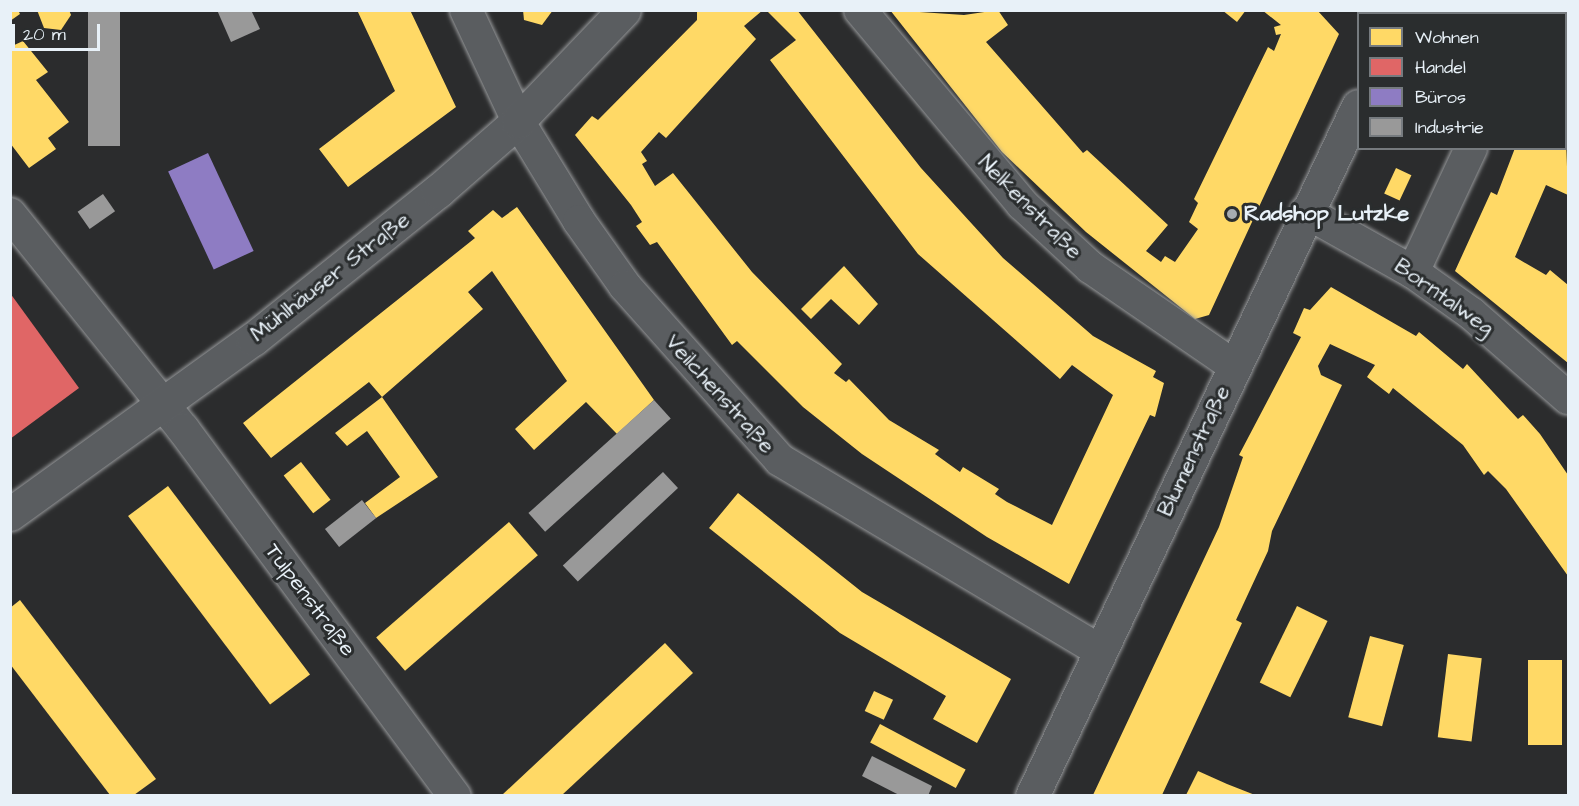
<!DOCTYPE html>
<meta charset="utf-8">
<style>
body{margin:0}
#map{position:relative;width:1579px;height:806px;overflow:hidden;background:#2b2c2d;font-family:"Architects Daughter",sans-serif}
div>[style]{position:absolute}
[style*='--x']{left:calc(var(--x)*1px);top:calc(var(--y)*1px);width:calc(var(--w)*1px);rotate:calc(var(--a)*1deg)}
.homes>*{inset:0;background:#ffd966;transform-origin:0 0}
.shops>*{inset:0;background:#e06666}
.offices>*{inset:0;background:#8e7cc3;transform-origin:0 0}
.industry>*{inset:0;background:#999;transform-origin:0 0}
.roads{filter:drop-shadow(0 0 2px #96989a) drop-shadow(0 0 2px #96989a)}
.street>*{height:32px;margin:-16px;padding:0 16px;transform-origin:16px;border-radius:16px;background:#5a5d60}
.secondary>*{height:33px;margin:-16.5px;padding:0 16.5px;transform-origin:16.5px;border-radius:16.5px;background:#5a5d60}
.dots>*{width:16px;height:16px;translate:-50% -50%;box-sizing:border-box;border:3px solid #2a2d2e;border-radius:50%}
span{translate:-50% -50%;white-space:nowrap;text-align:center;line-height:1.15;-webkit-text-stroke:6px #2a2d2e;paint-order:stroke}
.street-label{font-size:22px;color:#e8f1f8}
.poi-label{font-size:22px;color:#e8f1f8;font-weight:700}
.left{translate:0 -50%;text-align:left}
.frame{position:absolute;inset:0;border:12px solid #e8f1f8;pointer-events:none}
.legend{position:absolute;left:1357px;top:12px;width:210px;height:138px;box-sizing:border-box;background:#2a2d2e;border:2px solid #767b7f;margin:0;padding:8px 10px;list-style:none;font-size:18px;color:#e8f1f8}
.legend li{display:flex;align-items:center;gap:12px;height:30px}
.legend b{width:30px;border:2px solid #767b7f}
.scale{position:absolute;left:12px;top:24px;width:88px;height:27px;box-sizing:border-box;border:3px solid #e8f1f8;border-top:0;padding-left:8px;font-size:18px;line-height:21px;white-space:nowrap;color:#e8f1f8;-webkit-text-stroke:4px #2a2d2e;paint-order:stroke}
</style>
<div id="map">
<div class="homes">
<div style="clip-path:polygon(10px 10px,18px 10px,20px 14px,10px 21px)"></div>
<div style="clip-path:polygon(37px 10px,69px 10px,71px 15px,61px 30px,44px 28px)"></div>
<div style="clip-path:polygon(357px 10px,410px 10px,456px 107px,348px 187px,319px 149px,395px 91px)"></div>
<div style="clip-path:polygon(523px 10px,553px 10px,542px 25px,524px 20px)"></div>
<div style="clip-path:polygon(697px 10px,763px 10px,744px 26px,756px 39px,666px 138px,659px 132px,641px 152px,647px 161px,642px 164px,655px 186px,673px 173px,752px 272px,842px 364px,834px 373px,846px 382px,849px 379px,889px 420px,939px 450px,935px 454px,960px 472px,963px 467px,999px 489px,995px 494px,1007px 502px,1052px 525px,1113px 395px,1072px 365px,1060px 379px,918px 254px,770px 60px,796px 40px,766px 10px,797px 10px,921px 168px,1003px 258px,1093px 336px,1156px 371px,1153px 377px,1164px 383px,1155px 417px,1150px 415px,1069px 584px,987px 537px,862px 454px,803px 407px,737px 341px,732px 345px,657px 242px,650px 245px,636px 226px,642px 222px,631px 205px,575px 135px,592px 116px,598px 120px,697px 20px)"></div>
<div style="clip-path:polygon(890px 10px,964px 15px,998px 10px,1008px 25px,986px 42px,1083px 153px,1087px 150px,1168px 225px,1146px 251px,1161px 262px,1165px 256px,1175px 262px,1198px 229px,1189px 222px,1198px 203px,1194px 199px,1268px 47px,1274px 51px,1281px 34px,1276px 35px,1274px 27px,1281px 25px,1262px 10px,1317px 10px,1339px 34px,1209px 315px,1195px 319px,1086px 232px,1002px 152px)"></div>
<div style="clip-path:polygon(1222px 10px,1246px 10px,1237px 22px)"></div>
<div style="clip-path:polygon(1479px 10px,1568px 10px,1568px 58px,1566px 14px)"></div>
<div style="clip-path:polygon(23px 41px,48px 72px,36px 80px,69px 122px,48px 138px,56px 149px,29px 168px,10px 143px,10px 47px)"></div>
<div style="clip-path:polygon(1566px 138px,1568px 195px,1546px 185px,1515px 257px,1546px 275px,1550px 270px,1568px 285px,1568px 363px,1455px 271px,1491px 192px,1497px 195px,1515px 148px,1566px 148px)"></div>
<div style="left:1396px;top:168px;width:17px;height:28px;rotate:25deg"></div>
<div style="clip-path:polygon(517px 207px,654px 400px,617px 434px,586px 402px,534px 450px,515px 429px,567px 381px,492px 271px,468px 292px,483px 309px,382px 397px,369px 382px,271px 458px,243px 423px,475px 238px,468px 231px,493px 210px,502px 218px)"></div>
<div style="clip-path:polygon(844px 266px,878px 304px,859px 325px,831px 299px,811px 319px,801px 309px)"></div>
<div style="clip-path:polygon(1331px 287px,1416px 336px,1419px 332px,1463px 369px,1467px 364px,1518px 419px,1523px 415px,1540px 434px,1568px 475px,1568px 576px,1506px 489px,1488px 471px,1484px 475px,1463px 445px,1393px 388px,1389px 394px,1367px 377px,1375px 365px,1330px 344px,1318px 366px,1321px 375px,1342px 385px,1272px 531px,1268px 551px,1236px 620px,1242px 623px,1162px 795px,1093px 795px,1219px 527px,1243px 457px,1239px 455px,1301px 337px,1293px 333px,1304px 308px,1310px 310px)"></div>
<div style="clip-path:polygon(382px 397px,438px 477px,376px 518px,365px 503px,400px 477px,367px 431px,347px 446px,335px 433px)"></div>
<div style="left:301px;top:462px;width:48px;height:22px;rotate:52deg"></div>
<div style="left:168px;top:486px;width:236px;height:50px;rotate:53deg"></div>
<div style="clip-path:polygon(738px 493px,862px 592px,1011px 679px,977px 743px,933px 719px,946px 696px,840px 633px,709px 528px)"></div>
<div style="left:509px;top:522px;width:44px;height:176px;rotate:49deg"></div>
<div style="clip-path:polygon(20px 600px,156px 779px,134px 795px,110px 795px,10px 664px,10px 608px)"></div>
<div style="left:1297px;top:606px;width:34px;height:85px;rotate:26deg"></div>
<div style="left:1370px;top:636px;width:35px;height:84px;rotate:15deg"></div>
<div style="clip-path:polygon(665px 643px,693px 673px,562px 795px,502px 795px)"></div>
<div style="left:1448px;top:654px;width:34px;height:84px;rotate:7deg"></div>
<div style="left:1528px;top:660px;width:34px;height:85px"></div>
<div style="left:874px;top:691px;width:21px;height:22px;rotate:25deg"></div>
<div style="left:880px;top:724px;width:97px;height:21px;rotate:28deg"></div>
<div style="clip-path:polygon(1198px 771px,1227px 784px,1255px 795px,1186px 795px)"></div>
</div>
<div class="shops">
<div style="clip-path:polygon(10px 293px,79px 388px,10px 439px)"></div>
</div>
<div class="offices">
<div style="left:208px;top:153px;width:108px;height:44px;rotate:65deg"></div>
</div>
<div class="industry">
<div style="left:88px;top:10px;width:32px;height:136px"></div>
<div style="clip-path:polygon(217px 10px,251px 10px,260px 29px,231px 42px)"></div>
<div style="left:103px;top:194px;width:21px;height:31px;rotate:55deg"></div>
<div style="left:654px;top:400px;width:25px;height:169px;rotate:48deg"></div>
<div style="left:663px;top:472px;width:22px;height:137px;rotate:47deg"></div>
<div style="left:362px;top:500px;width:23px;height:47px;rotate:52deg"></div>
<div style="clip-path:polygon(872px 756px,932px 786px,928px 796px,901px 796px,862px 776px)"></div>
</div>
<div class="roads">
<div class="street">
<div style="--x:466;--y:10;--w:123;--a:64.9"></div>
<div style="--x:518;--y:121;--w:117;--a:58.6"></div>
<div style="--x:579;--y:221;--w:80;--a:54.7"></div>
<div style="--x:625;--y:286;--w:233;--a:48.3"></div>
<div style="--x:780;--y:460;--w:373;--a:30.8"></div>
<div style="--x:860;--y:10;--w:253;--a:50.1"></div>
<div style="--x:1022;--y:204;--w:93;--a:42.8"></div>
<div style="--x:1090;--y:267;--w:175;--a:34.5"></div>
<div style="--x:1384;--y:10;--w:6;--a:45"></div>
<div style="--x:1306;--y:212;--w:123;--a:29.3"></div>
<div style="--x:1413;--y:272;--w:72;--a:35.4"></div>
<div style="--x:1472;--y:314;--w:128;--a:41.2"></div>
<div style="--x:10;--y:214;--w:276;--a:51.2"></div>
<div style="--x:183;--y:429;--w:457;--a:53.5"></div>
<div style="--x:1413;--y:272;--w:137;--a:-64.9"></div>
</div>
<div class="secondary">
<div style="--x:1404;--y:14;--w:4;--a:-63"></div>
<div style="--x:1566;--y:102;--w:2;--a:27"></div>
<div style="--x:10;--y:514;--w:299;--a:-35.8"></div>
<div style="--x:253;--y:339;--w:237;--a:-38.7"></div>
<div style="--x:438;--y:191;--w:106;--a:-41.2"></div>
<div style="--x:518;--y:121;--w:153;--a:-46.3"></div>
<div style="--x:1032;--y:796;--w:763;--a:-64.71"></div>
</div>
</div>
<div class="dots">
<div style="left:1232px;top:214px;background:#a6acb1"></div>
</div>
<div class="street-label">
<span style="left:1030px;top:207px;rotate:45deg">Nelkenstraße</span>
<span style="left:330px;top:277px;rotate:-38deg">Mühlhäuser Straße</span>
<span style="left:1444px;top:297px;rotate:35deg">Borntalweg</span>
<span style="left:720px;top:394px;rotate:48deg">Veilchenstraße</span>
<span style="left:1194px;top:451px;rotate:-65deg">Blumenstraße</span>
<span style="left:310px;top:600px;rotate:53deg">Tulpenstraße</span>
</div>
<div class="poi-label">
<span class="left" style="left:1244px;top:214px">Radshop Lutzke</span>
</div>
<div class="frame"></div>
<ul class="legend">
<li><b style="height:16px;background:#ffd966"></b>Wohnen</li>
<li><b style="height:16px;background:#e06666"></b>Handel</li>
<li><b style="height:16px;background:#8e7cc3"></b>Büros</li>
<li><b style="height:16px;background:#999"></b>Industrie</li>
</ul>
<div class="scale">20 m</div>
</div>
